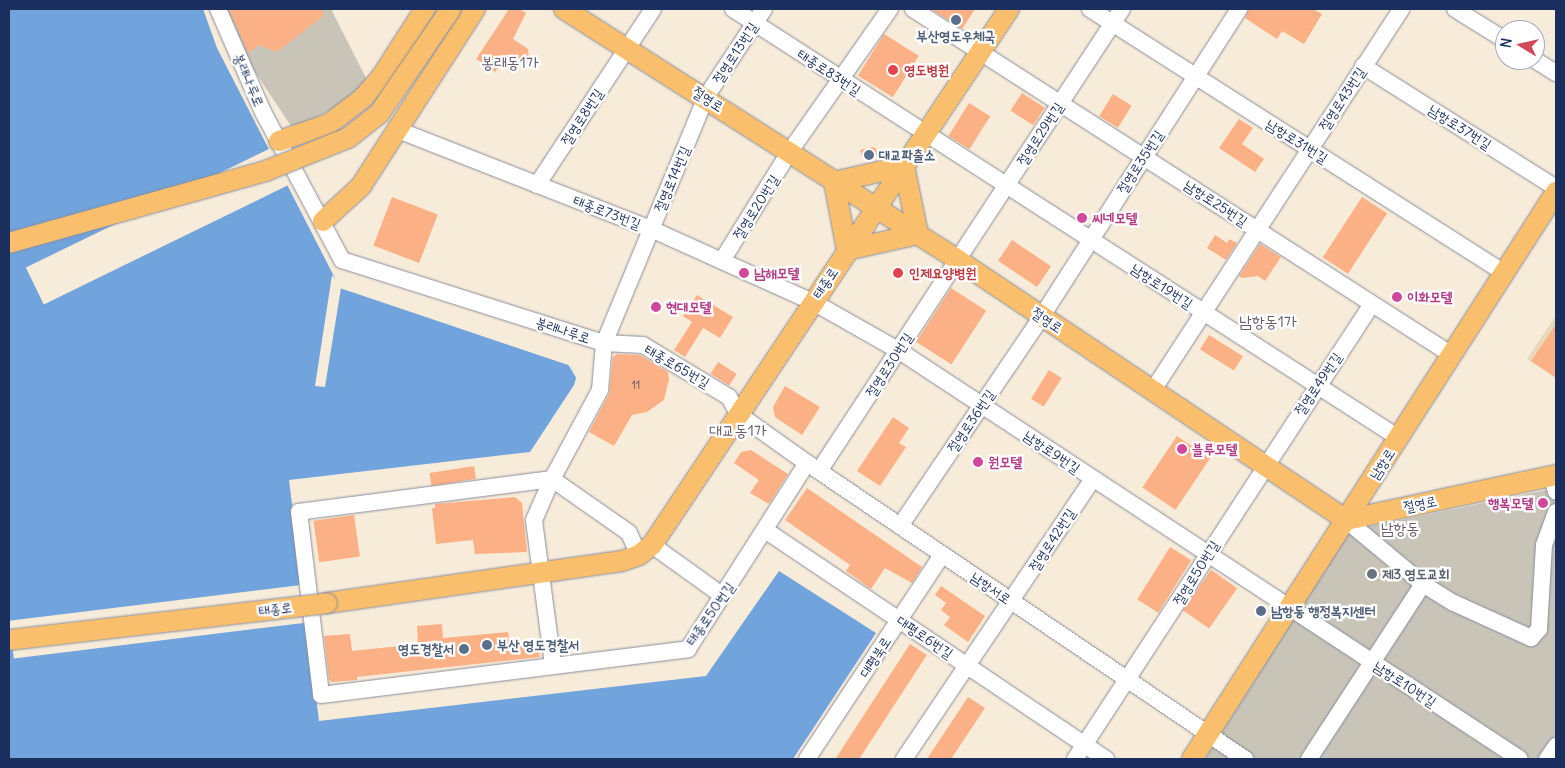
<!DOCTYPE html>
<meta charset="utf-8">
<style>
body{margin:0}
#map{position:relative;width:1565px;height:768px;overflow:hidden;background:#f7ebd9;font-family:Delius,"Poor Story",sans-serif}
div>[style]{position:absolute}
[style*='--x']{left:calc(var(--x)*1px);top:calc(var(--y)*1px);width:calc(var(--w)*1px);rotate:calc(var(--a)*1deg)}
.built>*{inset:0;background:#e6daba}
.industrial>*{inset:0;background:#c8c4b8}
.water>*{inset:0;background:#71a3dc}
.pier>*{inset:0;background:#f7ebd9;transform-origin:0 0}
.building>*{inset:0;background:#fbb085;transform-origin:0 0}
.roads{filter:drop-shadow(0 0 1px #898d9c) drop-shadow(0 0 1px #898d9c)}
.minor>*{height:16px;margin:-8px;padding:0 8px;transform-origin:8px;border-radius:8px;background:#fff}
.major>*{height:20px;margin:-10px;padding:0 10px;transform-origin:10px;border-radius:10px;background:#f9bf6d}
.bridges{filter:drop-shadow(0 0 1px #898d9c) drop-shadow(0 0 1px #898d9c)}
.major-bridge>*{height:20px;margin:-10px;padding:0 10px;transform-origin:10px;border-radius:10px;background:#f9bf6d}
.dots>*{width:14px;height:14px;translate:-50% -50%;box-sizing:border-box;border:2px solid #fff;border-radius:50%}
span{translate:-50% -50%;white-space:nowrap;text-align:center;line-height:1.15;-webkit-text-stroke:4.5px #fff;paint-order:stroke}
.number-label{font-size:11px;color:#534f68}
.number-label span{-webkit-text-stroke-width:0}
.service-label{font-size:14px;color:#4e5e75;font-weight:700}
.left{translate:0 -50%;text-align:left}
.right{translate:-100% -50%;text-align:right}
.street-label{font-size:14px;color:#1b2f5e}
.health-label{font-size:14px;color:#be3a42;font-weight:700}
.hotel-label{font-size:14px;color:#b23c85;font-weight:700}
.worship-label{font-size:14px;color:#5b616d;font-weight:700}
.quarter-label{font-size:16px;color:#695c6c}
.frame{position:absolute;inset:0;border:10px solid #1b2f5e;pointer-events:none}
.north{position:absolute;left:1495px;top:20px;width:50px;height:50px;box-sizing:border-box;background:#fff;border:1px solid #a4acbf;border-radius:50%;rotate:279deg;font-size:14px;font-weight:700;line-height:20px;text-align:center;color:#1b2f5e}
.north::after{content:'';display:block;margin:auto;width:18px;height:22px;background:#d1495b;clip-path:polygon(50% 0,100% 100%,50% 72%,0 100%)}
</style>
<div id="map">
<div class="built">
<div style="clip-path:polygon(1556px 315px,1556px 378px,1527px 359px)"></div>
</div>
<div class="industrial">
<div style="clip-path:polygon(223px 9px,331px 9px,368px 82px,333px 109px,293px 129px,233px 39px)"></div>
<div style="clip-path:polygon(1556px 488px,1556px 759px,1205px 759px,1348px 531px)"></div>
</div>
<div class="water">
<div style="clip-path:polygon(9px 9px,203px 9px,217px 48px,340px 288px,571px 366px,576px 378px,574px 385px,530px 452px,289px 480px,319px 721px,706px 676px,779px 571px,876px 633px,793px 759px,9px 759px)"></div>
</div>
<div class="pier">
<div style="left:273px;top:147px;width:41px;height:275px;rotate:64deg"></div>
<div style="clip-path:polygon(332px 275px,342px 286px,569px 361px,576px 378px,568px 364px,341px 288px,325px 387px,315px 386px)"></div>
<div style="left:301px;top:585px;width:38px;height:294px;rotate:83deg"></div>
</div>
<div class="building">
<div style="clip-path:polygon(229px 9px,323px 9px,323px 16px,277px 52px,259px 45px,248px 53px)"></div>
<div style="clip-path:polygon(509px 9px,519px 9px,526px 13px,513px 39px,528px 49px,529px 59px,523px 69px,505px 57px,495px 72px,476px 59px)"></div>
<div style="clip-path:polygon(931px 9px,975px 9px,962px 29px)"></div>
<div style="clip-path:polygon(1249px 9px,1313px 9px,1322px 14px,1304px 44px,1282px 31px,1277px 39px,1245px 18px)"></div>
<div style="left:884px;top:34px;width:41px;height:49px;rotate:32deg"></div>
<div style="left:1022px;top:93px;width:27px;height:21px;rotate:33deg"></div>
<div style="left:1113px;top:94px;width:22px;height:26px;rotate:32deg"></div>
<div style="left:969px;top:103px;width:25px;height:39px;rotate:32deg"></div>
<div style="clip-path:polygon(1239px 119px,1253px 128px,1242px 144px,1264px 159px,1255px 172px,1219px 148px)"></div>
<div style="clip-path:polygon(873px 147px,885px 154px,863px 159px,860px 150px)"></div>
<div style="left:392px;top:197px;width:49px;height:52px;rotate:21deg"></div>
<div style="left:1362px;top:197px;width:30px;height:72px;rotate:33deg"></div>
<div style="clip-path:polygon(1215px 235px,1227px 243px,1229px 239px,1237px 243px,1226px 260px,1207px 248px)"></div>
<div style="left:1012px;top:240px;width:47px;height:25px;rotate:34deg"></div>
<div style="clip-path:polygon(1260px 244px,1281px 257px,1265px 281px,1258px 276px,1242px 278px,1239px 276px)"></div>
<div style="left:951px;top:288px;width:42px;height:64px;rotate:33deg"></div>
<div style="clip-path:polygon(697px 295px,733px 317px,720px 338px,703px 328px,685px 357px,674px 350px,692px 322px,683px 316px)"></div>
<div style="clip-path:polygon(1556px 324px,1556px 378px,1531px 361px)"></div>
<div style="left:1209px;top:335px;width:40px;height:17px;rotate:32deg"></div>
<div style="clip-path:polygon(617px 354px,640px 355px,668px 372px,669px 379px,664px 400px,647px 412px,632px 415px,614px 446px,589px 432px,609px 394px,613px 357px)"></div>
<div style="left:718px;top:362px;width:22px;height:14px;rotate:32deg"></div>
<div style="left:1049px;top:370px;width:15px;height:34px;rotate:32deg"></div>
<div style="clip-path:polygon(785px 386px,820px 407px,802px 435px,775px 417px,773px 407px)"></div>
<div style="clip-path:polygon(893px 417px,909px 428px,899px 443px,906px 447px,880px 486px,857px 471px)"></div>
<div style="left:1177px;top:436px;width:40px;height:62px;rotate:34deg"></div>
<div style="clip-path:polygon(751px 450px,788px 474px,769px 504px,750px 493px,759px 480px,734px 463px,741px 452px)"></div>
<div style="left:474px;top:466px;width:13px;height:45px;rotate:81deg"></div>
<div style="clip-path:polygon(807px 488px,922px 567px,912px 583px,885px 568px,871px 589px,846px 571px,850px 565px,785px 520px)"></div>
<div style="clip-path:polygon(515px 497px,522px 503px,527px 552px,475px 554px,473px 540px,436px 544px,432px 508px,435px 508px,435px 504px)"></div>
<div style="left:354px;top:515px;width:42px;height:41px;rotate:82deg"></div>
<div style="left:1170px;top:547px;width:25px;height:62px;rotate:32deg"></div>
<div style="left:1211px;top:570px;width:32px;height:49px;rotate:35deg"></div>
<div style="clip-path:polygon(941px 586px,985px 616px,968px 642px,944px 625px,950px 617px,941px 610px,946px 603px,935px 595px)"></div>
<div style="clip-path:polygon(442px 624px,443px 638px,508px 632px,510px 647px,538px 642px,540px 657px,357px 677px,357px 680px,332px 682px,329px 680px,324px 636px,350px 634px,352px 651px,418px 644px,417px 626px)"></div>
<div style="left:910px;top:644px;width:20px;height:137px;rotate:33deg"></div>
<div style="clip-path:polygon(968px 697px,985px 708px,951px 759px,927px 759px)"></div>
</div>
<div class="roads">
<div class="minor">
<div style="--x:218;--y:9;--w:112;--a:66.4"></div>
<div style="--x:263;--y:112;--w:168;--a:61.9"></div>
<div style="--x:342;--y:260;--w:275;--a:17.6"></div>
<div style="--x:604;--y:343;--w:47;--a:94.9"></div>
<div style="--x:600;--y:390;--w:101;--a:118.3"></div>
<div style="--x:552;--y:479;--w:255;--a:172.6"></div>
<div style="--x:299;--y:512;--w:184;--a:83.1"></div>
<div style="--x:321;--y:695;--w:370;--a:-7.1"></div>
<div style="--x:688;--y:649;--w:221;--a:-57.4"></div>
<div style="--x:733;--y:9;--w:792;--a:32.79"></div>
<div style="--x:764;--y:9;--w:105;--a:123.4"></div>
<div style="--x:706;--y:97;--w:266;--a:112.5"></div>
<div style="--x:604;--y:343;--w:39;--a:3"></div>
<div style="--x:643;--y:345;--w:100;--a:31.2"></div>
<div style="--x:729;--y:397;--w:19;--a:62"></div>
<div style="--x:738;--y:414;--w:85;--a:35.4"></div>
<div style="--x:807;--y:463;--w:529;--a:34.05"></div>
<div style="--x:913;--y:9;--w:640;--a:32.7"></div>
<div style="--x:1090;--y:9;--w:492;--a:32.5"></div>
<div style="--x:1455;--y:9;--w:59;--a:31.8"></div>
<div style="--x:1535;--y:60;--w:25;--a:32"></div>
<div style="--x:1363;--y:66;--w:228;--a:32.3"></div>
<div style="--x:398;--y:130;--w:272;--a:21.4"></div>
<div style="--x:651;--y:229;--w:178;--a:24.3"></div>
<div style="--x:813;--y:302;--w:98;--a:29.5"></div>
<div style="--x:898;--y:350;--w:744;--a:33.33"></div>
<div style="--x:537;--y:185;--w:211;--a:-56.6"></div>
<div style="--x:723;--y:259;--w:123;--a:-58.2"></div>
<div style="--x:788;--y:154;--w:177;--a:-54.9"></div>
<div style="--x:1153;--y:390;--w:455;--a:-56.9"></div>
<div style="--x:819;--y:471;--w:552;--a:-56.74"></div>
<div style="--x:1552;--y:476;--w:16;--a:76"></div>
<div style="--x:1346;--y:520;--w:100;--a:39.7"></div>
<div style="--x:1423;--y:584;--w:36;--a:32"></div>
<div style="--x:1454;--y:603;--w:85;--a:24.4"></div>
<div style="--x:1531;--y:638;--w:12;--a:-48"></div>
<div style="--x:1539;--y:629;--w:84;--a:-86.6"></div>
<div style="--x:1544;--y:545;--w:35;--a:-70"></div>
<div style="--x:900;--y:526;--w:254;--a:-55.9"></div>
<div style="--x:1042;--y:316;--w:365;--a:-57.3"></div>
<div style="--x:765;--y:530;--w:411;--a:33.9"></div>
<div style="--x:652;--y:545;--w:87;--a:35.7"></div>
<div style="--x:553;--y:665;--w:146;--a:-97.5"></div>
<div style="--x:534;--y:520;--w:45;--a:-66.3"></div>
<div style="--x:552;--y:479;--w:94;--a:35"></div>
<div style="--x:629;--y:533;--w:24;--a:66"></div>
<div style="--x:807;--y:759;--w:245;--a:-56.5"></div>
<div style="--x:904;--y:759;--w:338;--a:-56"></div>
<div style="--x:1075;--y:759;--w:543;--a:-56.87"></div>
<div style="--x:1309;--y:759;--w:209;--a:-56.9"></div>
<div style="--x:1547;--y:759;--w:16;--a:-55"></div>
</div>
<div class="major">
<div style="--x:564;--y:9;--w:467;--a:32.5"></div>
<div style="--x:958;--y:260;--w:467;--a:33.8"></div>
<div style="--x:1346;--y:520;--w:215;--a:-12.1"></div>
<div style="--x:279;--y:141;--w:53;--a:-18.8"></div>
<div style="--x:329;--y:124;--w:43;--a:-37.4"></div>
<div style="--x:363;--y:98;--w:29;--a:-49"></div>
<div style="--x:382;--y:76;--w:80;--a:-57.3"></div>
<div style="--x:904;--y:166;--w:69;--a:78.4"></div>
<div style="--x:834;--y:182;--w:72;--a:-12.9"></div>
<div style="--x:834;--y:182;--w:69;--a:79.2"></div>
<div style="--x:323;--y:221;--w:52;--a:-42.6"></div>
<div style="--x:361;--y:186;--w:211;--a:-57.2"></div>
<div style="--x:847;--y:250;--w:73;--a:-12.7"></div>
<div style="--x:327;--y:603;--w:298;--a:-8.1"></div>
<div style="--x:622;--y:561;--w:18;--a:-19"></div>
<div style="--x:639;--y:555;--w:16;--a:-38"></div>
<div style="--x:652;--y:545;--w:644;--a:-56.33"></div>
<div style="--x:1192;--y:759;--w:674;--a:-57.3"></div>
</div>
</div>
<div class="bridges">
<div class="major-bridge">
<div style="--x:9;--y:243;--w:269;--a:-15.7"></div>
<div style="--x:268;--y:170;--w:86;--a:-21.8"></div>
<div style="--x:348;--y:138;--w:39;--a:-38"></div>
<div style="--x:379;--y:114;--w:127;--a:-55.6"></div>
<div style="--x:9;--y:640;--w:320;--a:-6.6"></div>
</div>
</div>
<div class="dots">
<div style="left:956px;top:20px;background:#5c6f8a"></div>
<div style="left:893px;top:70px;background:#e0444e"></div>
<div style="left:869px;top:155px;background:#5c6f8a"></div>
<div style="left:1082px;top:218px;background:#d1479c"></div>
<div style="left:744px;top:273px;background:#d1479c"></div>
<div style="left:898px;top:273px;background:#e0444e"></div>
<div style="left:1397px;top:297px;background:#d1479c"></div>
<div style="left:656px;top:307px;background:#d1479c"></div>
<div style="left:1182px;top:449px;background:#d1479c"></div>
<div style="left:978px;top:462px;background:#d1479c"></div>
<div style="left:1543px;top:503px;background:#d1479c"></div>
<div style="left:1372px;top:574px;background:#6b7280"></div>
<div style="left:1261px;top:611px;background:#5c6f8a"></div>
<div style="left:487px;top:645px;background:#5c6f8a"></div>
<div style="left:464px;top:649px;background:#5c6f8a"></div>
</div>
<div class="number-label">
<span style="left:636px;top:385px">11</span>
</div>
<div class="service-label">
<span style="left:956px;top:36px">부산영도우체국</span>
<span class="left" style="left:879px;top:155px">대교파출소</span>
<span class="left" style="left:1271px;top:611px">남항동 행정복지센터</span>
<span class="left" style="left:497px;top:645px">부산 영도경찰서</span>
<span class="right" style="left:454px;top:649px">영도경찰서</span>
</div>
<div class="street-label">
<span style="left:735px;top:53px;rotate:-57deg">절영로13번길</span>
<span style="left:829px;top:72px;rotate:33deg">태종로83번길</span>
<span style="left:249px;top:80px;rotate:67deg">봉래나루로</span>
<span style="left:708px;top:99px;rotate:33deg">절영로</span>
<span style="left:1342px;top:99px;rotate:-57deg">절영로43번길</span>
<span style="left:582px;top:117px;rotate:-57deg">절영로8번길</span>
<span style="left:1460px;top:127px;rotate:32deg">남항로37번길</span>
<span style="left:1040px;top:134px;rotate:-57deg">절영로29번길</span>
<span style="left:1297px;top:141px;rotate:32deg">남항로31번길</span>
<span style="left:1140px;top:162px;rotate:-57deg">절영로35번길</span>
<span style="left:672px;top:179px;rotate:-67deg">절영로14번길</span>
<span style="left:1216px;top:203px;rotate:33deg">남항로25번길</span>
<span style="left:756px;top:207px;rotate:-58deg">절영로20번길</span>
<span style="left:607px;top:212px;rotate:21deg">태종로73번길</span>
<span style="left:825px;top:283px;rotate:-56deg">태종로</span>
<span style="left:1162px;top:286px;rotate:33deg">남항로19번길</span>
<span style="left:1047px;top:320px;rotate:34deg">절영로</span>
<span style="left:563px;top:330px;rotate:18deg">봉래나루로</span>
<span style="left:889px;top:365px;rotate:-57deg">절영로30번길</span>
<span style="left:677px;top:366px;rotate:30deg">태종로65번길</span>
<span style="left:1318px;top:384px;rotate:-56deg">절영로49번길</span>
<span style="left:971px;top:421px;rotate:-56deg">절영로36번길</span>
<span style="left:1052px;top:452px;rotate:34deg">남항로9번길</span>
<span style="left:1382px;top:464px;rotate:-57deg">남항로</span>
<span style="left:1420px;top:504px;rotate:-12deg">절영로</span>
<span style="left:1052px;top:540px;rotate:-57deg">절영로42번길</span>
<span style="left:1196px;top:573px;rotate:-58deg">절영로50번길</span>
<span style="left:991px;top:588px;rotate:34deg">남항서로</span>
<span style="left:275px;top:609px;rotate:-7deg">태종로</span>
<span style="left:710px;top:614px;rotate:-55deg">태종로50번길</span>
<span style="left:925px;top:637px;rotate:34deg">대평로6번길</span>
<span style="left:875px;top:657px;rotate:-57deg">대평북로</span>
<span style="left:1405px;top:684px;rotate:33deg">남항로10번길</span>
</div>
<div class="health-label">
<span class="left" style="left:904px;top:70px">영도병원</span>
<span class="left" style="left:909px;top:273px">인제요양병원</span>
</div>
<div class="hotel-label">
<span class="left" style="left:1092px;top:218px">씨네모텔</span>
<span class="left" style="left:754px;top:273px">남해모텔</span>
<span class="left" style="left:1407px;top:297px">이화모텔</span>
<span class="left" style="left:666px;top:307px">현대모텔</span>
<span class="left" style="left:1192px;top:449px">블루모텔</span>
<span class="left" style="left:988px;top:462px">원모텔</span>
<span class="right" style="left:1533px;top:503px">행복모텔</span>
</div>
<div class="worship-label">
<span class="left" style="left:1382px;top:574px">제3 영도교회</span>
</div>
<div class="quarter-label">
<span style="left:510px;top:62px">봉래동1가</span>
<span style="left:1268px;top:321px">남항동1가</span>
<span style="left:738px;top:430px">대교동1가</span>
<span style="left:1400px;top:528px">남항동</span>
</div>
<div class="frame"></div>
<div class="north">N</div>
</div>
